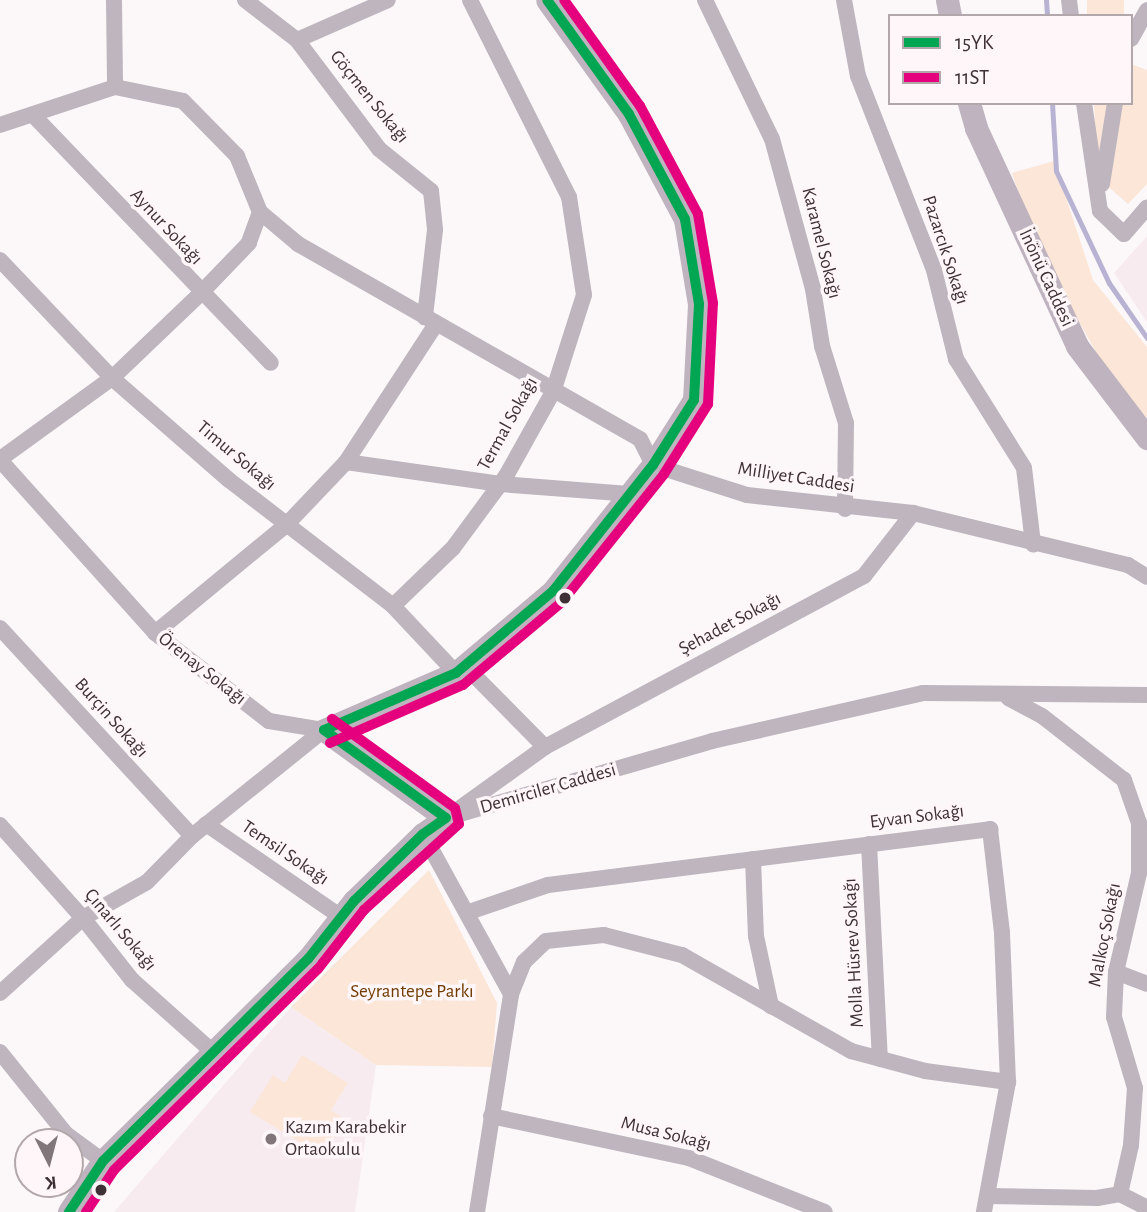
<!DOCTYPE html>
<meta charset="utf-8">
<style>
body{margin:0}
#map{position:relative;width:1147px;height:1212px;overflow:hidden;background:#fcf8f9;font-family:"Alegreya Sans",sans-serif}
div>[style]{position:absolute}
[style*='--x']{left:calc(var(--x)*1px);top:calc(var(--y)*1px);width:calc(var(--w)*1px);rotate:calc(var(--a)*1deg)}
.built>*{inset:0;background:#f7ebef}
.green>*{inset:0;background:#fbe6d7;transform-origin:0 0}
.stream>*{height:5px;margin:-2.5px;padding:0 2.5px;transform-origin:2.5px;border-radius:2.5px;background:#b9b3d3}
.street>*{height:16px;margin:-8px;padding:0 8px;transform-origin:8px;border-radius:8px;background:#beb5be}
.secondary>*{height:23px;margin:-11.5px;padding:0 11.5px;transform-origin:11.5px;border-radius:11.5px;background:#beb3be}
.bus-1>*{height:10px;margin:-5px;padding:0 5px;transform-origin:5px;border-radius:5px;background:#00a651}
.bus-2>*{height:10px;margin:-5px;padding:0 5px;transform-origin:5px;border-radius:5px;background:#e5007d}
.dots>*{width:19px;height:19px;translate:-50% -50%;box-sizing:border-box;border:4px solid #fef6f8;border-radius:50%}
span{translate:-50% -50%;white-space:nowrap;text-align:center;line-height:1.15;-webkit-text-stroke:7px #fef6f8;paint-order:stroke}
.street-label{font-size:19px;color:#3f3035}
.park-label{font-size:19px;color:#713b00}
.poi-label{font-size:19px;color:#3f3035}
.left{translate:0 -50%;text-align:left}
.legend{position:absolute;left:888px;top:14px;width:245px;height:91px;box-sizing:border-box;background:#fef6f8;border:2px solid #b2a7aa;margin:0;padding:9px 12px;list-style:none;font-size:21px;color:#3f3035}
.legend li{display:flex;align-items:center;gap:14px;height:35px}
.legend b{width:35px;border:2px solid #b2a7aa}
.north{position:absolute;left:14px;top:1128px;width:70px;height:70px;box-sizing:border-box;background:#fef6f8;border:2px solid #b2a7aa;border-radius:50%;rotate:174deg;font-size:19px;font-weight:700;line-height:28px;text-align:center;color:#3f3035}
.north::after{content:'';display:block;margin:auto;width:24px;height:32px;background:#81767a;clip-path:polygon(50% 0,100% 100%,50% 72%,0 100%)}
</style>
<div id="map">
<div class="built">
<div style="clip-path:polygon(1147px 236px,1147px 322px,1114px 273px)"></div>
<div style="clip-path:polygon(291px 1007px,376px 1065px,355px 1212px,114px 1212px)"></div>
</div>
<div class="green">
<div style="left:1087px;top:0;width:37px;height:16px"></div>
<div style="clip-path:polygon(1131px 64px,1147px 70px,1147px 184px,1128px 204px,1098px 178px,1094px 103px,1131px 103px)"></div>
<div style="clip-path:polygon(1054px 161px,1093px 280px,1147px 347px,1147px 418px,1109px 375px,1036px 245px,1012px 173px)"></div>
<div style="clip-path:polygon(429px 870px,497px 1003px,492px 1067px,376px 1065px,291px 1007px)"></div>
<div style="clip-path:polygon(302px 1055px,348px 1083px,331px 1110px,346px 1120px,323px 1156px,250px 1112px,273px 1075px,285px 1083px)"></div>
</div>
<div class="stream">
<div style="--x:1046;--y:0;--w:16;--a:86"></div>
<div style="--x:1052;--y:103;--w:68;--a:86.6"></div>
<div style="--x:1056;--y:171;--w:124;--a:64.7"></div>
<div style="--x:1109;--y:283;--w:67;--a:55.4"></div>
</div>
<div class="street">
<div style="--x:114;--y:0;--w:87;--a:89.3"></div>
<div style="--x:245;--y:0;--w:66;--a:37.6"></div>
<div style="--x:297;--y:40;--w:136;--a:53"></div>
<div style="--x:379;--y:149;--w:67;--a:38.9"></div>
<div style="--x:431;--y:191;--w:39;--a:84"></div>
<div style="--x:435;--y:230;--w:88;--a:96.6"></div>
<div style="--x:705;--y:0;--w:154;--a:64.3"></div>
<div style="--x:772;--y:139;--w:156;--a:74.7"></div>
<div style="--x:813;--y:289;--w:58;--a:81"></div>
<div style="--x:822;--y:346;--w:81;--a:72.7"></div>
<div style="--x:846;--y:423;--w:86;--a:90.7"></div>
<div style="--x:844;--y:0;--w:77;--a:79.6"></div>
<div style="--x:858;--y:76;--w:208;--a:68.6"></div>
<div style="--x:934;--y:270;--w:92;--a:76.1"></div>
<div style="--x:956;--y:359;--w:128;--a:58"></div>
<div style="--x:1024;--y:468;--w:77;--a:83.2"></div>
<div style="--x:1069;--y:0;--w:16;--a:83"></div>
<div style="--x:1131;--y:39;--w:33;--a:-61"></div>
<div style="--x:297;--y:40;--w:99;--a:-23.7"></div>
<div style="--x:1084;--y:103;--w:109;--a:81.6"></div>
<div style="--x:1100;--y:211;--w:33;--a:44"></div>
<div style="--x:1124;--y:234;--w:35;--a:-49"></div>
<div style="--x:34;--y:116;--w:342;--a:46.2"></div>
<div style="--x:0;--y:125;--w:121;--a:-18.3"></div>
<div style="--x:115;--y:87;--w:69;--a:11.6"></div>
<div style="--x:183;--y:101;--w:77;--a:45.5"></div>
<div style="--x:237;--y:156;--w:61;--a:67.7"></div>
<div style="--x:260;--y:212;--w:33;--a:110"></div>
<div style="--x:249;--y:243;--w:71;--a:133.9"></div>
<div style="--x:200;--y:294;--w:122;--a:136.3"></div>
<div style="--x:112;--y:378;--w:138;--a:144.1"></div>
<div style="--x:1102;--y:184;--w:82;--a:-80.9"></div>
<div style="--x:260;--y:212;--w:50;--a:40.1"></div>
<div style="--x:298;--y:244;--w:394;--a:29.7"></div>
<div style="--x:640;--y:439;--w:29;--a:63"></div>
<div style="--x:653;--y:465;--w:99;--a:17.7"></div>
<div style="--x:747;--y:495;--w:167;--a:6.2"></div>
<div style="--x:913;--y:513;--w:221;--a:13.6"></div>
<div style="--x:1128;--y:565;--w:22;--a:32"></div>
<div style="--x:0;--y:260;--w:163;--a:46.5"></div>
<div style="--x:112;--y:378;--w:155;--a:41.1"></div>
<div style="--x:229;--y:480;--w:207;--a:37.5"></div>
<div style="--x:393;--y:606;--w:92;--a:46.8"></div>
<div style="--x:0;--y:460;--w:232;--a:48.1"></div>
<div style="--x:155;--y:633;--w:144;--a:37.7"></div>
<div style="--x:269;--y:721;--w:56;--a:9.3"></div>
<div style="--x:346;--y:462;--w:165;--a:-56.9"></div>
<div style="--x:393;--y:606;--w:83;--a:-44"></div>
<div style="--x:453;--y:548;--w:89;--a:-53.6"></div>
<div style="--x:506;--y:476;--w:96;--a:-60.8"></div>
<div style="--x:553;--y:392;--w:102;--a:-72.3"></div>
<div style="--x:584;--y:295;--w:99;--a:-98.7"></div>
<div style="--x:569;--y:197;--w:220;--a:-116.7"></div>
<div style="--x:0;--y:628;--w:283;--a:47.3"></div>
<div style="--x:155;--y:633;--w:171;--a:-39.5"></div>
<div style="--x:287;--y:524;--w:86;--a:-46.4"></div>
<div style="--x:346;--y:462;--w:156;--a:8.1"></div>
<div style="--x:500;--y:484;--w:129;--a:4.4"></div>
<div style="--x:465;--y:666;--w:114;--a:45.4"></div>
<div style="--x:456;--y:811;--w:110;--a:-35.7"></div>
<div style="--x:545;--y:747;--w:362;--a:-28.2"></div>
<div style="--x:864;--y:576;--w:80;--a:-52.1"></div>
<div style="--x:446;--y:818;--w:277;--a:-16.1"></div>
<div style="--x:712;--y:741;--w:216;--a:-12.8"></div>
<div style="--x:923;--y:693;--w:224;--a:0.5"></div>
<div style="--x:206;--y:824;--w:163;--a:34.5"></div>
<div style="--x:0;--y:825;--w:125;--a:48.3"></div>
<div style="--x:83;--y:918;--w:79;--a:51.7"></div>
<div style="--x:132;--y:980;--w:111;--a:41.7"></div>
<div style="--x:423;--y:834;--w:183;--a:61.2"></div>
<div style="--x:869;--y:844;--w:215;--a:87.1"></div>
<div style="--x:753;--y:859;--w:77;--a:87.8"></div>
<div style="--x:756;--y:936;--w:72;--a:77.9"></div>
<div style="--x:469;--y:912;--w:83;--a:-18.9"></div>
<div style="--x:548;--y:885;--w:446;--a:-7.2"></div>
<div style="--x:990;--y:829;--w:105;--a:83.4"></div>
<div style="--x:1002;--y:933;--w:149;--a:87.7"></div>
<div style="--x:1008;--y:1082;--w:132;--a:100.5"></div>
<div style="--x:1116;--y:972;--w:33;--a:21"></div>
<div style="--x:0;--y:993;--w:112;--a:-42.1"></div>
<div style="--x:83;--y:918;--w:73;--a:-29.4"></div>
<div style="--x:147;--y:882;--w:64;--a:-45.6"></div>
<div style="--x:192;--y:836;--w:169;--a:-38.8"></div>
<div style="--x:0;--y:1052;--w:105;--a:51.2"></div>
<div style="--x:66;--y:1134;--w:46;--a:36.1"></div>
<div style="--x:491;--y:1116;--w:202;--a:12"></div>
<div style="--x:689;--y:1158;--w:146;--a:21.7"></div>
<div style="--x:1120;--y:1194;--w:30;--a:27"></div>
<div style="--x:989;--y:1196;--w:108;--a:1.1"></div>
<div style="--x:1097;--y:1198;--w:23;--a:-10"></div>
<div style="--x:1120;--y:1194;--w:50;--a:-77.3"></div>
<div style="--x:1131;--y:1145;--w:57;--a:-86"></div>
<div style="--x:1135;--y:1088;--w:74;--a:-106.5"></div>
<div style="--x:1114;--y:1017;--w:45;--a:-87.5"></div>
<div style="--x:1116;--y:972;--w:102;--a:-76.9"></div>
<div style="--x:1139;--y:873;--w:50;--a:-90"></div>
<div style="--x:1139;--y:823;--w:46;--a:-109.2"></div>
<div style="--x:1124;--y:780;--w:104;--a:-142"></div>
<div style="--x:1042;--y:716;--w:38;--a:-152"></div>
<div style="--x:477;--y:1212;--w:221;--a:-81.1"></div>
<div style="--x:511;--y:994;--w:35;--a:-68"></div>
<div style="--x:524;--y:962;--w:30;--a:-44"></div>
<div style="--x:546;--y:941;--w:58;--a:-5.9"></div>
<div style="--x:604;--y:935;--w:81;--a:14.4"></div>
<div style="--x:682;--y:955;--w:194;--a:29.6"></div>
<div style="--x:851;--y:1051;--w:77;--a:15.1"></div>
<div style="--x:925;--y:1071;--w:84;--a:7.5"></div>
</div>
<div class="secondary">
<div style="--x:947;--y:0;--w:16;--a:79"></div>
<div style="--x:969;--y:103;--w:26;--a:74"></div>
<div style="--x:976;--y:128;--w:240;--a:65.1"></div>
<div style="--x:1077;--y:346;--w:116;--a:52.7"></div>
<div style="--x:324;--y:730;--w:144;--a:-23.4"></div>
<div style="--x:456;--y:673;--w:127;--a:-40.2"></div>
<div style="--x:553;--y:591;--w:161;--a:-51.6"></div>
<div style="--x:653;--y:465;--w:77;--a:-57.8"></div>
<div style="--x:694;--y:400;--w:96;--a:-87"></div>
<div style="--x:699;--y:304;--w:86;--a:-99.4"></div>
<div style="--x:685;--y:219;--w:119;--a:-118.1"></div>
<div style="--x:629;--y:114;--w:140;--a:-125.7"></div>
<div style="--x:69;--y:1212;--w:61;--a:-56.3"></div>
<div style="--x:103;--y:1161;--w:288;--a:-44.6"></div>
<div style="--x:308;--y:959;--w:74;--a:-51.6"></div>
<div style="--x:354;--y:901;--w:96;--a:-44.2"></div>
<div style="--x:423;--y:834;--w:28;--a:-35"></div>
<div style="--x:446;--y:818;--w:150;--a:-144.2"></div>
</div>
<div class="bus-1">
<div style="--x:324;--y:730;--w:144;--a:-23.4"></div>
<div style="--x:456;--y:673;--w:127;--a:-40.2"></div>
<div style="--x:553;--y:591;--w:161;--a:-51.6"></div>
<div style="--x:653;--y:465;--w:77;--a:-57.8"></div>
<div style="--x:694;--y:400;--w:96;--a:-87"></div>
<div style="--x:699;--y:304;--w:86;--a:-99.4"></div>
<div style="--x:685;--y:219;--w:119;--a:-118.1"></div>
<div style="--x:629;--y:114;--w:140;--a:-125.7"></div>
<div style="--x:324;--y:730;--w:150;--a:35.8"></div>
<div style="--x:69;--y:1212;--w:61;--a:-56.3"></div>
<div style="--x:103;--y:1161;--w:288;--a:-44.6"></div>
<div style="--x:308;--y:959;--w:74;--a:-51.6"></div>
<div style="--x:354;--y:901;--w:96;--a:-44.2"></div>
<div style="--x:423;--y:834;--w:28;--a:-35"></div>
</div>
<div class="bus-2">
<div style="--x:330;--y:743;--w:145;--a:-23.6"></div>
<div style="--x:463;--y:685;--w:129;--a:-40"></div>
<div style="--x:562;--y:602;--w:164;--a:-51.4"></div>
<div style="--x:664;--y:474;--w:83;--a:-57.8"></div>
<div style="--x:708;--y:404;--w:101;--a:-87.2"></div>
<div style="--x:713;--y:303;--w:90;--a:-99.6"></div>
<div style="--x:698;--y:214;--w:123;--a:-118.2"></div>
<div style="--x:640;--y:106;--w:130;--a:-125.6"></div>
<div style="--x:86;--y:1212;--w:50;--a:-56.3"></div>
<div style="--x:114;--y:1170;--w:286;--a:-44.6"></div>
<div style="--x:318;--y:969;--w:75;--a:-52.1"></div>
<div style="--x:364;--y:910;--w:128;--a:-42.2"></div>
<div style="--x:459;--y:824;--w:16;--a:-104"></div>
<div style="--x:455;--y:808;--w:152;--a:-144.1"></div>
</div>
<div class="dots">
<div style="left:565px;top:598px;background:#3f3035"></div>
<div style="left:271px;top:1139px;background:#81767a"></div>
<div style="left:101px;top:1190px;background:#3f3035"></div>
</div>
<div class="street-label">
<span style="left:369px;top:97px;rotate:51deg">Göçmen Sokağı</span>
<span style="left:166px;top:227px;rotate:47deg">Aynur Sokağı</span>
<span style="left:821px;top:243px;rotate:76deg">Karamel Sokağı</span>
<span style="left:945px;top:250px;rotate:72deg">Pazarcık Sokağı</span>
<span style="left:1046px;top:278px;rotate:65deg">İnönü Caddesi</span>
<span style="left:508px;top:424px;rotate:-61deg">Termal Sokağı</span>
<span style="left:236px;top:456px;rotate:40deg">Timur Sokağı</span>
<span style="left:796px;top:478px;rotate:9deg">Milliyet Caddesi</span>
<span style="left:730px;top:624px;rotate:-28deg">Şehadet Sokağı</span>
<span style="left:202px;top:669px;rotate:38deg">Örenay Sokağı</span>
<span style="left:111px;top:718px;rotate:48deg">Burçin Sokağı</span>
<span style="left:548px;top:789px;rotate:-16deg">Demirciler Caddesi</span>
<span style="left:917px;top:817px;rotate:-7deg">Eyvan Sokağı</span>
<span style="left:285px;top:853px;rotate:34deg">Temsil Sokağı</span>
<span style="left:120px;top:930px;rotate:50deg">Çınarlı Sokağı</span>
<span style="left:1105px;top:935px;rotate:-79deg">Malkoç Sokağı</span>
<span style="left:854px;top:953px;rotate:-93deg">Molla Hüsrev Sokağı</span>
<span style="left:666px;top:1134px;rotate:14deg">Musa Sokağı</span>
</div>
<div class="park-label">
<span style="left:412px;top:992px">Seyrantepe Parkı</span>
</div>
<div class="poi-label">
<span class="left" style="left:285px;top:1139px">Kazım Karabekir<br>Ortaokulu</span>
</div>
<ul class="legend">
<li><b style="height:9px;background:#00a651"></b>15YK</li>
<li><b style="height:9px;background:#e5007d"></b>11ST</li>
</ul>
<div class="north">K</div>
</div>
